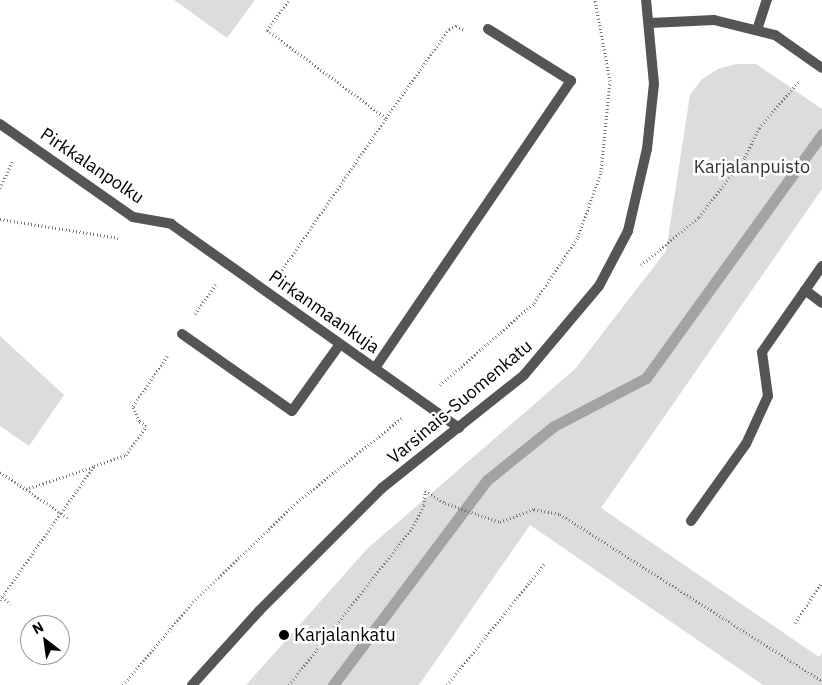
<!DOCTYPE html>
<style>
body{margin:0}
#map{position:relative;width:822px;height:685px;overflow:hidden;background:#fff;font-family:"IBM Plex Sans",sans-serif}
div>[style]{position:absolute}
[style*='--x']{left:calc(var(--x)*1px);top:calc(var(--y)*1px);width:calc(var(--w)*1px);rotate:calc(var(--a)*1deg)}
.green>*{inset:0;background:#dcdcdc}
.stream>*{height:11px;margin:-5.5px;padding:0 5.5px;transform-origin:5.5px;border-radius:5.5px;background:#a3a3a3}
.path>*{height:3px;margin-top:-1.5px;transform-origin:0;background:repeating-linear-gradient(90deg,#777 0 1px,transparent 0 3.5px)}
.service>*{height:10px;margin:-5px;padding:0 5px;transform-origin:5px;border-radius:5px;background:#555}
.minor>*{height:10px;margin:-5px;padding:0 5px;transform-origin:5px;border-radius:5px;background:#555}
.tertiary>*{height:10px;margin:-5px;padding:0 5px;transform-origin:5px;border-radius:5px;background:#555}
.dots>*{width:14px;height:14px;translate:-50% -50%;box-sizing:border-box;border:2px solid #fff;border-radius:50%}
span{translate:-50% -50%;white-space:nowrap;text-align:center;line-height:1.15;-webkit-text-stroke:5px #fff;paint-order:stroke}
.street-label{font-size:18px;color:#000}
.park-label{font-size:18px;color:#333}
.poi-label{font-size:18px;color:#000}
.left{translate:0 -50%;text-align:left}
.north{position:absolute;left:20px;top:615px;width:50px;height:50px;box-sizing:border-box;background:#fff;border:1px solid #999;border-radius:50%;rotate:330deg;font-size:14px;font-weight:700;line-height:20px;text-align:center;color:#000}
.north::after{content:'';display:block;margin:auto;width:18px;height:22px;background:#000;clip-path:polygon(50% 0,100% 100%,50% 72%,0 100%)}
</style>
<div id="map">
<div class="green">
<div style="clip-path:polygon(174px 0,255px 0,227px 38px)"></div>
<div style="clip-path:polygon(736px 64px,756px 64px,822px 109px,822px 189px,601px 508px,819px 657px,822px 653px,822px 685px,763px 685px,530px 525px,419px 685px,246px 685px,367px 549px,575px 369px,666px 251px,690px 95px,702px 79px,718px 69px)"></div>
<div style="clip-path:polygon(0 336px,64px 395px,29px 446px,0 426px)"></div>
</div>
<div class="stream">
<div style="--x:333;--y:685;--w:256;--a:-53.1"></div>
<div style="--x:487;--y:480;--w:86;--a:-38.9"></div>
<div style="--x:554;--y:426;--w:104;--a:-27.6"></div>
<div style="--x:646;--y:378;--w:301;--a:-54.2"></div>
</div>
<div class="path">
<div style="--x:386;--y:118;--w:109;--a:-54.7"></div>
<div style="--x:449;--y:29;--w:8;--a:-23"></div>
<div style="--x:456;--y:26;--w:10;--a:24"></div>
<div style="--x:0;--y:188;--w:29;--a:-65"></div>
<div style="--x:0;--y:219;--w:120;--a:9.1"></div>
<div style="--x:641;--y:265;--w:75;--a:-39.6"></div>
<div style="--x:699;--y:217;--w:76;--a:-52.5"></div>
<div style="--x:745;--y:157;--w:32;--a:-64"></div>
<div style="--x:759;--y:128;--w:62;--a:-49.6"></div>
<div style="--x:280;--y:273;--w:188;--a:-55.6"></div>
<div style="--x:386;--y:118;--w:148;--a:-143.5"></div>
<div style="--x:267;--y:30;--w:37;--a:-54"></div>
<div style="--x:195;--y:314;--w:37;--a:-55"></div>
<div style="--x:440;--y:385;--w:125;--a:-41.1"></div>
<div style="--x:534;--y:303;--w:79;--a:-56.3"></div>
<div style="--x:578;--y:237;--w:69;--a:-70.5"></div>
<div style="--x:601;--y:172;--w:91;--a:-84.4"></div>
<div style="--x:610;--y:81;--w:82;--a:-100.5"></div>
<div style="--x:0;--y:472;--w:73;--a:33.9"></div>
<div style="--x:61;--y:513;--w:57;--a:-54.9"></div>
<div style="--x:94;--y:466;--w:34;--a:-19"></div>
<div style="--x:126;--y:455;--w:35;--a:-55"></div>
<div style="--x:146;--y:426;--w:9;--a:-144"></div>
<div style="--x:139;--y:421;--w:16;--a:-112"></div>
<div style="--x:133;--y:406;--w:62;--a:-55.5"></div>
<div style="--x:26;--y:489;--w:71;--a:-18.2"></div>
<div style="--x:2;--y:597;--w:11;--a:38"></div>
<div style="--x:0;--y:600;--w:106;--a:-55"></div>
<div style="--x:61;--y:513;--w:10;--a:37"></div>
<div style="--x:795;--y:623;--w:49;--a:-56.6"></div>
<div style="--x:123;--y:685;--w:109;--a:-49.9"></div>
<div style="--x:193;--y:602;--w:144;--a:-43.9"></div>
<div style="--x:297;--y:502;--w:136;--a:-38.7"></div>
<div style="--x:289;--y:685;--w:199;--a:-51.9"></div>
<div style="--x:412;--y:528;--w:26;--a:-62"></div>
<div style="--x:424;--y:505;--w:14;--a:-86"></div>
<div style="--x:425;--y:491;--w:23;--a:31"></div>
<div style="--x:445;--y:503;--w:58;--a:19.1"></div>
<div style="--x:500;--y:522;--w:36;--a:-21"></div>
<div style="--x:534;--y:509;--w:26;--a:11"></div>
<div style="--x:560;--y:514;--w:311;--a:32.5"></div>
<div style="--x:447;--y:685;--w:156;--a:-51.2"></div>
</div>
<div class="service">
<div style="--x:757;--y:30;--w:32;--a:-72"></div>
<div style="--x:0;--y:124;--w:162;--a:35"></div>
<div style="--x:133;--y:217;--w:39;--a:10"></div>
<div style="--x:805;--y:290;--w:21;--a:37"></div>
<div style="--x:182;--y:334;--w:134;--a:35"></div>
<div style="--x:292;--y:411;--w:82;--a:-54.4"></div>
<div style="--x:375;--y:368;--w:348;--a:-55.7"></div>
<div style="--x:571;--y:81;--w:98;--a:-147.9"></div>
<div style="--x:691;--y:521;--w:95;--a:-54.5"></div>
<div style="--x:746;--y:444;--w:53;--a:-65.4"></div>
<div style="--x:768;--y:396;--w:44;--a:-97.8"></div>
<div style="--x:762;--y:352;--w:105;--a:-55.1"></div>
</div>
<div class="minor">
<div style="--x:650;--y:23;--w:64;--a:-2.7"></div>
<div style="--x:714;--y:20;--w:63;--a:13.8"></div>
<div style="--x:775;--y:35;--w:57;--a:35.1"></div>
<div style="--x:171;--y:224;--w:353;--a:35.3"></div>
</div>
<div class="tertiary">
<div style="--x:192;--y:685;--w:100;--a:-47.8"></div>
<div style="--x:259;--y:611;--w:174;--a:-45"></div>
<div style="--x:382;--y:488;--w:181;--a:-38.5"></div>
<div style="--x:524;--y:375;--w:116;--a:-49.9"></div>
<div style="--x:599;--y:286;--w:62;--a:-62.2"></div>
<div style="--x:628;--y:231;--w:84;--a:-77"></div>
<div style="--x:647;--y:149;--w:65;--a:-83.9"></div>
<div style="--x:654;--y:84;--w:84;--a:-95.4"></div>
</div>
<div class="dots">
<div style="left:284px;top:635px;background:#000"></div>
</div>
<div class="street-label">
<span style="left:92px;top:166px;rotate:34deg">Pirkkalanpolku</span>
<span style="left:324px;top:312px;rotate:35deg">Pirkanmaankuja</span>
<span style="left:460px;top:402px;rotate:-40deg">Varsinais-Suomenkatu</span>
</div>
<div class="park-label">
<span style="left:752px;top:167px">Karjalanpuisto</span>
</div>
<div class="poi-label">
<span class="left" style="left:294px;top:635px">Karjalankatu</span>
</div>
<div class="north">N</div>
</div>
